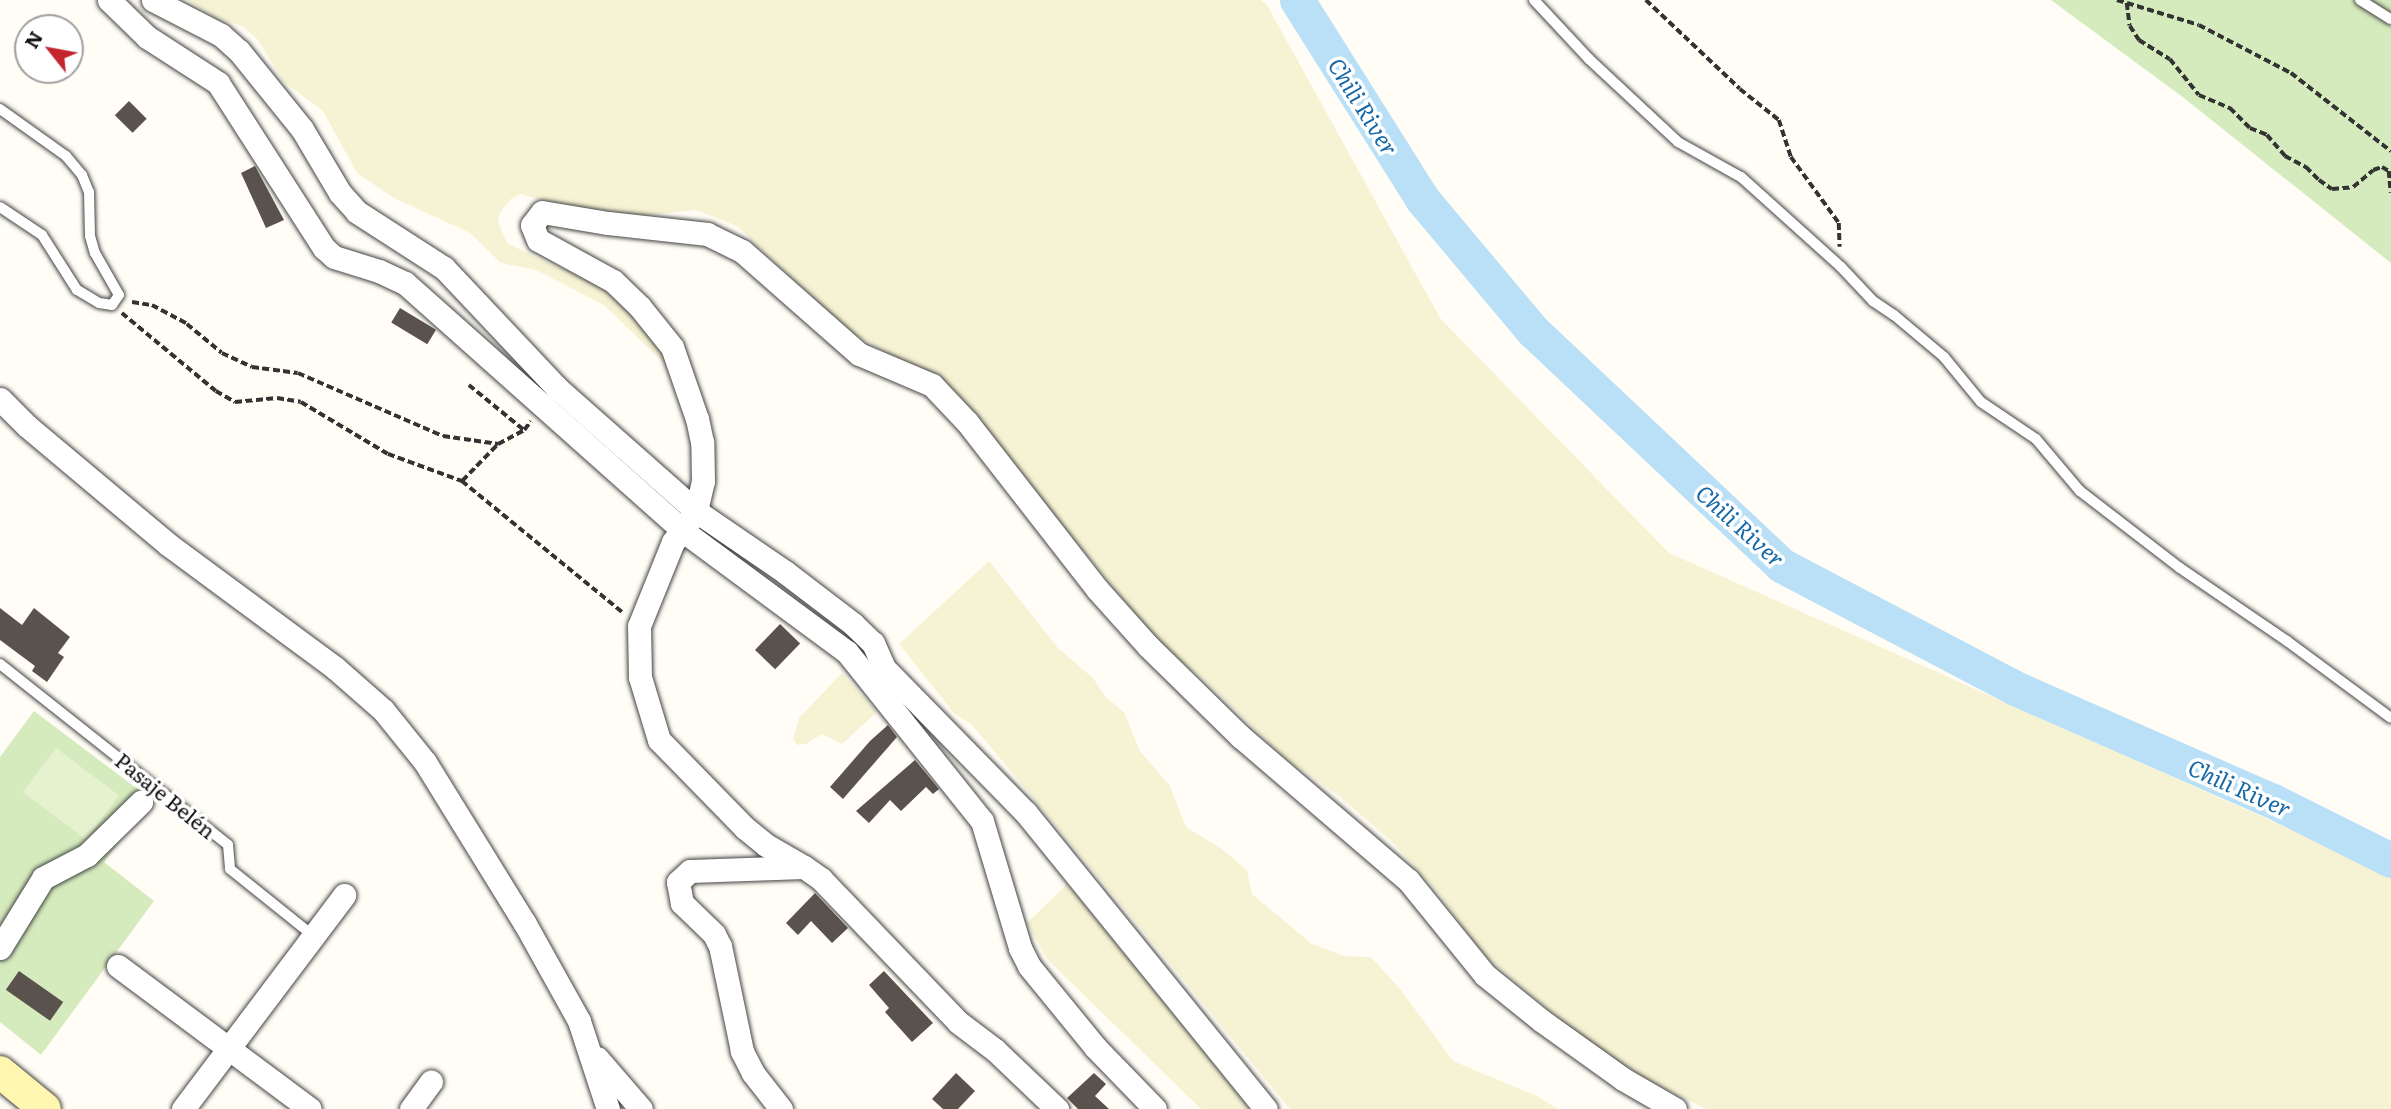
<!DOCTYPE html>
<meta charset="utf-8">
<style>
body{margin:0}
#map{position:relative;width:2391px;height:1109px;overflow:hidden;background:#fffdf5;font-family:Literata,serif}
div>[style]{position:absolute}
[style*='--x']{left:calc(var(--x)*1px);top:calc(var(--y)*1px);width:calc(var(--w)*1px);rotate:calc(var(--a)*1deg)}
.farmland>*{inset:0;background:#f6f3d4}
.green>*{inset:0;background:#d5ebbd}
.pitch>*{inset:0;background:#e6f2cf;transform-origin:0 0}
.river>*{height:35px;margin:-17.5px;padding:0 17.5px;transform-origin:17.5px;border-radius:17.5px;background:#b9e0f7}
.building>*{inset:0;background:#5a524d;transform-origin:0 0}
.path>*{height:3.5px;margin-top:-1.75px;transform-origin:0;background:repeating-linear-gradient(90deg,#333 0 7px,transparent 0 10.5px)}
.roads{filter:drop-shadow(0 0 2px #444) drop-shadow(0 0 2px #444)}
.lane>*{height:10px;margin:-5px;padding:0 5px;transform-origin:5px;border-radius:5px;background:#fff}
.street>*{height:23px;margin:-11.5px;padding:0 11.5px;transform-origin:11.5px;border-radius:11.5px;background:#fff}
.secondary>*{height:32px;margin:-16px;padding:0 16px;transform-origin:16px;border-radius:16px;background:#fff6b0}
span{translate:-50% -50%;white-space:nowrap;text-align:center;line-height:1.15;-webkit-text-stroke:7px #fff;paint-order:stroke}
.street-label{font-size:21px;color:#111}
.water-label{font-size:23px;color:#1768a6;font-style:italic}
.north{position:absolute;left:14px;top:14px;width:70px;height:70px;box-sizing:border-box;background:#fff;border:2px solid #a0a0a0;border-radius:50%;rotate:301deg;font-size:19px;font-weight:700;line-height:28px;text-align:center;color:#111}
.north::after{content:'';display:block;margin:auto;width:24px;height:32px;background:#c4262e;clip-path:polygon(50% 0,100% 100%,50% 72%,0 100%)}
</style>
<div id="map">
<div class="farmland">
<div style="clip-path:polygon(187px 0,1261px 0,1267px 5px,1440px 318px,1669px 553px,2391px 874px,2391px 1109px,1706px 1109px,1634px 1073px,1592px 1046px,1482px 953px,1438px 892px,1392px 842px,1339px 796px,1285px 758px,1199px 675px,1162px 647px,954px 392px,846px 329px,737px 226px,696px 210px,618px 218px,582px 213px,521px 194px,511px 199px,500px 212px,498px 222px,507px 243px,552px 265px,597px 280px,654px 333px,670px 369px,604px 305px,536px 270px,501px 263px,470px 233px,394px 198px,357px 173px,323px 111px,283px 81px,258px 40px,244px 27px,214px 17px)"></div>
<div style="clip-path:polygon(989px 561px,1058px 648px,1093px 678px,1106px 697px,1124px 712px,1140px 751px,1170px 786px,1186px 827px,1222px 849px,1247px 870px,1252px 894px,1312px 944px,1344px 956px,1371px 957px,1401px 990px,1453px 1061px,1537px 1096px,1558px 1109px,1290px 1109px,1004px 763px,972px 725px,954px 713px,899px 644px)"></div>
<div style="clip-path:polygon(842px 673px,877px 712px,842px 744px,822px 734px,806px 744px,797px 745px,793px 739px,799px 718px)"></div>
<div style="clip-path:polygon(1067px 884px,1164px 1001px,1253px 1109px,1201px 1109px,1047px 959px,1027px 923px)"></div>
</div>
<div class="green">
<div style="clip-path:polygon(2051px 0,2391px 0,2391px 263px,2184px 98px)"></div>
<div style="clip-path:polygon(34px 711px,152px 800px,104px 862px,154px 901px,41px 1055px,0 1022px,0 757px)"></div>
</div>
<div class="pitch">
<div style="left:56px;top:748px;width:79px;height:55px;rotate:37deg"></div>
</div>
<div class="river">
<div style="--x:1297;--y:0;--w:236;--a:57.8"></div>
<div style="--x:1423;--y:200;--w:171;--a:50"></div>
<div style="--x:1533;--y:331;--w:341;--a:43.3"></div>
<div style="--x:1781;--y:565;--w:264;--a:27.7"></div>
<div style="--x:2015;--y:688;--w:282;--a:23.7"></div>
<div style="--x:2273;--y:801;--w:132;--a:26.6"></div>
</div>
<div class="building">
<div style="left:129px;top:101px;width:25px;height:20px;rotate:45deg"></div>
<div style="clip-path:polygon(255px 166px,284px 220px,266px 228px,241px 173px)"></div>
<div style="left:400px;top:308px;width:42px;height:17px;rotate:31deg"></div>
<div style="clip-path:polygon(0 608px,22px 625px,34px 608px,70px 637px,58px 653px,64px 657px,47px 682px,32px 671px,35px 666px,0 640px)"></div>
<div style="left:780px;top:624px;width:28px;height:36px;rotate:44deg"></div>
<div style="clip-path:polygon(888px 725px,897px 737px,843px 799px,830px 787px,870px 741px)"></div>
<div style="clip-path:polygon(915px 760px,939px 789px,933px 794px,926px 787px,901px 811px,890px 800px,869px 823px,856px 811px)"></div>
<div style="clip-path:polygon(815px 893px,848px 928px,832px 943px,811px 921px,798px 935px,786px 923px)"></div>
<div style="left:19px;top:971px;width:54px;height:23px;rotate:35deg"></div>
<div style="clip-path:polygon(884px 971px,933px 1023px,912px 1042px,885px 1012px,889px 1008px,869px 985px)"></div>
<div style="clip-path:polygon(956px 1073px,975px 1091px,958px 1109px,943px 1109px,932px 1099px)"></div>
<div style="clip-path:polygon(1094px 1073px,1106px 1084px,1095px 1096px,1109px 1109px,1078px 1109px,1067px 1098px)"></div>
</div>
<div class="path">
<div style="--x:1646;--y:0;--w:129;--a:43.4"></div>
<div style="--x:1740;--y:89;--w:50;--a:38.5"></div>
<div style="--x:1779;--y:120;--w:39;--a:72"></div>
<div style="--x:1791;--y:157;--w:82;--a:54"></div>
<div style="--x:1839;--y:223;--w:24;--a:88"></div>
<div style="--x:2117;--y:0;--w:10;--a:17"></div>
<div style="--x:2127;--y:3;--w:23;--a:83"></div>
<div style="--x:2130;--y:26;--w:17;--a:57"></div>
<div style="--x:2139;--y:40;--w:36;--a:32"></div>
<div style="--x:2170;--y:59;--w:46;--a:51.1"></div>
<div style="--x:2199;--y:95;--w:34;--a:23"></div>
<div style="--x:2230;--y:108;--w:28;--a:45"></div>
<div style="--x:2250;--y:128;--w:18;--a:22"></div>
<div style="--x:2267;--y:135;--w:28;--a:49"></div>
<div style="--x:2285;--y:156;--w:24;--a:28"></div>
<div style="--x:2306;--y:167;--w:18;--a:45"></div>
<div style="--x:2319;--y:180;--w:16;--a:35"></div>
<div style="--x:2332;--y:189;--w:21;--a:-5"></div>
<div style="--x:2353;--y:187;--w:26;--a:-40"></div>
<div style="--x:2373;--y:170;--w:9;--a:-18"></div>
<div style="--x:2382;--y:167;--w:8;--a:30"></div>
<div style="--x:2389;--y:171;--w:22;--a:85"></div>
<div style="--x:2127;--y:3;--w:75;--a:17"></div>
<div style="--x:2199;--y:25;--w:104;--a:27.6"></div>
<div style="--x:2291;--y:73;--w:127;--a:38"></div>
<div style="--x:132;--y:302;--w:20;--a:9"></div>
<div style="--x:152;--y:305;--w:40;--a:28"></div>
<div style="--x:187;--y:324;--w:45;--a:39.6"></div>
<div style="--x:222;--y:353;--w:33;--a:25"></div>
<div style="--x:252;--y:367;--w:46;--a:7.4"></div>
<div style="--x:298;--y:373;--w:158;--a:23.5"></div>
<div style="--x:443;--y:436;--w:56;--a:8.3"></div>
<div style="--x:122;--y:313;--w:122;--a:39.7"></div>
<div style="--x:216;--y:391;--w:22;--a:30"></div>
<div style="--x:235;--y:402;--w:42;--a:-5.4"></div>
<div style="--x:277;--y:398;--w:24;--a:9"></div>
<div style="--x:301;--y:402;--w:101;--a:30.9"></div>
<div style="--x:388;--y:454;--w:79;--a:20"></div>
<div style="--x:462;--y:481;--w:207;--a:39.3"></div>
<div style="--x:469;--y:385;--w:71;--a:39.3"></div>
<div style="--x:462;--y:481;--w:52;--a:-45.8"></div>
<div style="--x:498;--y:444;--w:30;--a:-28"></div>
<div style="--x:524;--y:430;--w:11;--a:-52"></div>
</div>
<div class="roads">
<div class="lane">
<div style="--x:1534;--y:0;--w:81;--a:47"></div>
<div style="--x:1589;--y:59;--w:122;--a:43"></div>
<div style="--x:1678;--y:142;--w:72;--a:29.1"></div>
<div style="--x:1741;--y:177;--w:135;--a:42"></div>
<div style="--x:1841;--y:267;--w:47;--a:46.7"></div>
<div style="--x:1873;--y:301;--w:25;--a:34"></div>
<div style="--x:1894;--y:315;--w:65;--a:40"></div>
<div style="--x:1944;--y:357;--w:58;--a:50.6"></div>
<div style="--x:1981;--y:402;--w:66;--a:33.9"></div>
<div style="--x:2036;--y:439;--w:68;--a:49.8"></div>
<div style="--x:2080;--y:491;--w:126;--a:37.6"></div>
<div style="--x:2180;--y:568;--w:130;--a:34.3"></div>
<div style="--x:2287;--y:641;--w:129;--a:36.5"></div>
<div style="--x:2360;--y:0;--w:36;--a:32"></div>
<div style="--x:0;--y:109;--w:81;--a:35.5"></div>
<div style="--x:66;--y:156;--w:25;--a:50"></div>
<div style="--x:82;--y:175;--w:18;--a:68"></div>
<div style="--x:89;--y:192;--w:44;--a:88.7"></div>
<div style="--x:90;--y:236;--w:18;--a:74"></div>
<div style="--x:95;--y:253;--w:48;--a:60.3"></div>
<div style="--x:119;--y:295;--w:12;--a:125"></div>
<div style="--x:112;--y:305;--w:13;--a:-171"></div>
<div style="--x:99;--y:303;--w:26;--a:-149"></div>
<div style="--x:77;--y:290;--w:65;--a:-122.5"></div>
<div style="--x:42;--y:235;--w:50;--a:-146.3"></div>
<div style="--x:0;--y:664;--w:291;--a:38.4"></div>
<div style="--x:228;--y:845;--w:24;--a:85"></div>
<div style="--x:230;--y:869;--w:109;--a:38.7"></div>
</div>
<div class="street">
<div style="--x:109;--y:0;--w:53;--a:44.2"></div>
<div style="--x:147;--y:37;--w:85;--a:32.9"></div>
<div style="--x:218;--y:83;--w:196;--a:57.3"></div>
<div style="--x:324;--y:248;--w:13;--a:42"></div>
<div style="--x:334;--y:257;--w:47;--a:17.3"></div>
<div style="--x:379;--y:271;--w:29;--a:25"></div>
<div style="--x:405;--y:283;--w:371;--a:41.7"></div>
<div style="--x:682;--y:530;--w:205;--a:36.5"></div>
<div style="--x:847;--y:652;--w:216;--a:51.4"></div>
<div style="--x:982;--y:821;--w:133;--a:73.3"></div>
<div style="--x:1020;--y:948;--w:20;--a:63"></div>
<div style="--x:1029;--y:966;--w:104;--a:50.8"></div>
<div style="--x:1095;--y:1047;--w:86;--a:45.9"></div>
<div style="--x:153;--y:0;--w:76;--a:27.2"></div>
<div style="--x:221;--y:35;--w:24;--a:42"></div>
<div style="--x:239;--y:51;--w:100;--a:51.1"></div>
<div style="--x:302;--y:129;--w:74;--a:59.3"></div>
<div style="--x:340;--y:193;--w:25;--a:48"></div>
<div style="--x:357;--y:212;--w:103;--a:32.8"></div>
<div style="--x:444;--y:268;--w:165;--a:46.7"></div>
<div style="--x:557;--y:388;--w:186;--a:41.5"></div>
<div style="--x:696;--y:511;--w:108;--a:34.4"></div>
<div style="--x:785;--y:572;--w:86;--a:37.4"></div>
<div style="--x:853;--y:624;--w:28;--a:44"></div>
<div style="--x:873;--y:643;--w:27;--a:66"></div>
<div style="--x:884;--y:668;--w:203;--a:45.6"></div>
<div style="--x:1026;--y:813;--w:381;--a:51"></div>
<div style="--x:0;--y:399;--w:38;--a:45"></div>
<div style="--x:27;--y:426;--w:185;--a:40"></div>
<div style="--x:169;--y:545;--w:205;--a:36.5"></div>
<div style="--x:334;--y:667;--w:65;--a:41.3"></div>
<div style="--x:383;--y:710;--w:67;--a:51.1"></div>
<div style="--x:425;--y:762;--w:188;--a:58.3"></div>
<div style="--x:524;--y:922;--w:113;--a:60.9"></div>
<div style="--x:579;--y:1021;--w:93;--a:71.8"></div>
<div style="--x:804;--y:867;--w:44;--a:-149.9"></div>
<div style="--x:766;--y:845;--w:27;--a:-141"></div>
<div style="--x:745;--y:828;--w:123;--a:-134.3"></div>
<div style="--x:659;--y:740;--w:66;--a:-106.8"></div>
<div style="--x:640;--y:677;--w:51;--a:-91.1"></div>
<div style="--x:639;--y:626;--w:91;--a:-68"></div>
<div style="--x:673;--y:542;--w:39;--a:-53"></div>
<div style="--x:696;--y:511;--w:31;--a:-77"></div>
<div style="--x:703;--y:481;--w:39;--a:-91"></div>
<div style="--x:702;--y:442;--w:24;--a:-102"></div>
<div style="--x:697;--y:419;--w:76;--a:-109.1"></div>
<div style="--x:672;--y:347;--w:51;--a:-128.7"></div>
<div style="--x:640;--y:307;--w:37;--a:-136"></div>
<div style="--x:613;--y:281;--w:85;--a:-151.3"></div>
<div style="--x:538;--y:240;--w:16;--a:-112"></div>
<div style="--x:532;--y:225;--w:16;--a:-52"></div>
<div style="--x:542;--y:212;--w:67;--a:9.5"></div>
<div style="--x:608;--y:223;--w:100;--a:6.3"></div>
<div style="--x:707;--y:234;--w:39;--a:26"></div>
<div style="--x:742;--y:251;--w:156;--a:41.4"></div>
<div style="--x:859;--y:354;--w:79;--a:23"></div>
<div style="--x:932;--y:385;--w:51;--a:46.6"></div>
<div style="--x:967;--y:422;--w:212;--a:52.1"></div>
<div style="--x:1097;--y:589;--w:76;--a:48.2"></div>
<div style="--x:1148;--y:646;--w:130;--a:44.4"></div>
<div style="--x:1241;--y:737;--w:220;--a:40.6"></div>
<div style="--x:1408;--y:880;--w:122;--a:51"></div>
<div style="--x:1485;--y:975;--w:73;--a:38.9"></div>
<div style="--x:1542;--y:1021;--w:100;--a:35.6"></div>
<div style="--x:1623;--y:1079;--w:60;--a:30"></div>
<div style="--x:0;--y:948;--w:82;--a:-58.4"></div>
<div style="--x:43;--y:878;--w:50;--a:-27.6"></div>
<div style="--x:87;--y:855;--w:76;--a:-44.5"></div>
<div style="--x:118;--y:966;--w:239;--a:36.7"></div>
<div style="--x:597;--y:1058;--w:67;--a:49.2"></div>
<div style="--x:183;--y:1109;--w:268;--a:-53"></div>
<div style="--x:411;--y:1109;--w:34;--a:-54"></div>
<div style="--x:781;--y:1109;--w:46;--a:-127.9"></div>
<div style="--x:753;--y:1073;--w:25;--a:-117"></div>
<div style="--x:742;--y:1051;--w:107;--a:-101.8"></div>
<div style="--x:720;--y:946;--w:13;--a:-117"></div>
<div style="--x:714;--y:934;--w:45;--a:-135.9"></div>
<div style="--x:682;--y:903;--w:21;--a:-101"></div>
<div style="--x:678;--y:882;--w:16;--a:-43"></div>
<div style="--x:690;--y:871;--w:114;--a:-2"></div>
<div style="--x:804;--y:867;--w:21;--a:35"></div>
<div style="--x:821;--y:879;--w:198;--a:46.2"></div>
<div style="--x:958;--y:1022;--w:46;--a:37.1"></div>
<div style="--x:995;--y:1050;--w:86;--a:43.6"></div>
</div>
<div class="secondary">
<div style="--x:0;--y:1072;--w:58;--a:39.4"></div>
</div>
</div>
<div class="street-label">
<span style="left:166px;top:795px;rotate:39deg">Pasaje Belén</span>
</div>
<div class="water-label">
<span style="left:1364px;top:106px;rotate:58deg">Chili River</span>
<span style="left:1741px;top:525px;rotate:42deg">Chili River</span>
<span style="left:2240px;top:787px;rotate:24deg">Chili River</span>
</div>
<div class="north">N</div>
</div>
